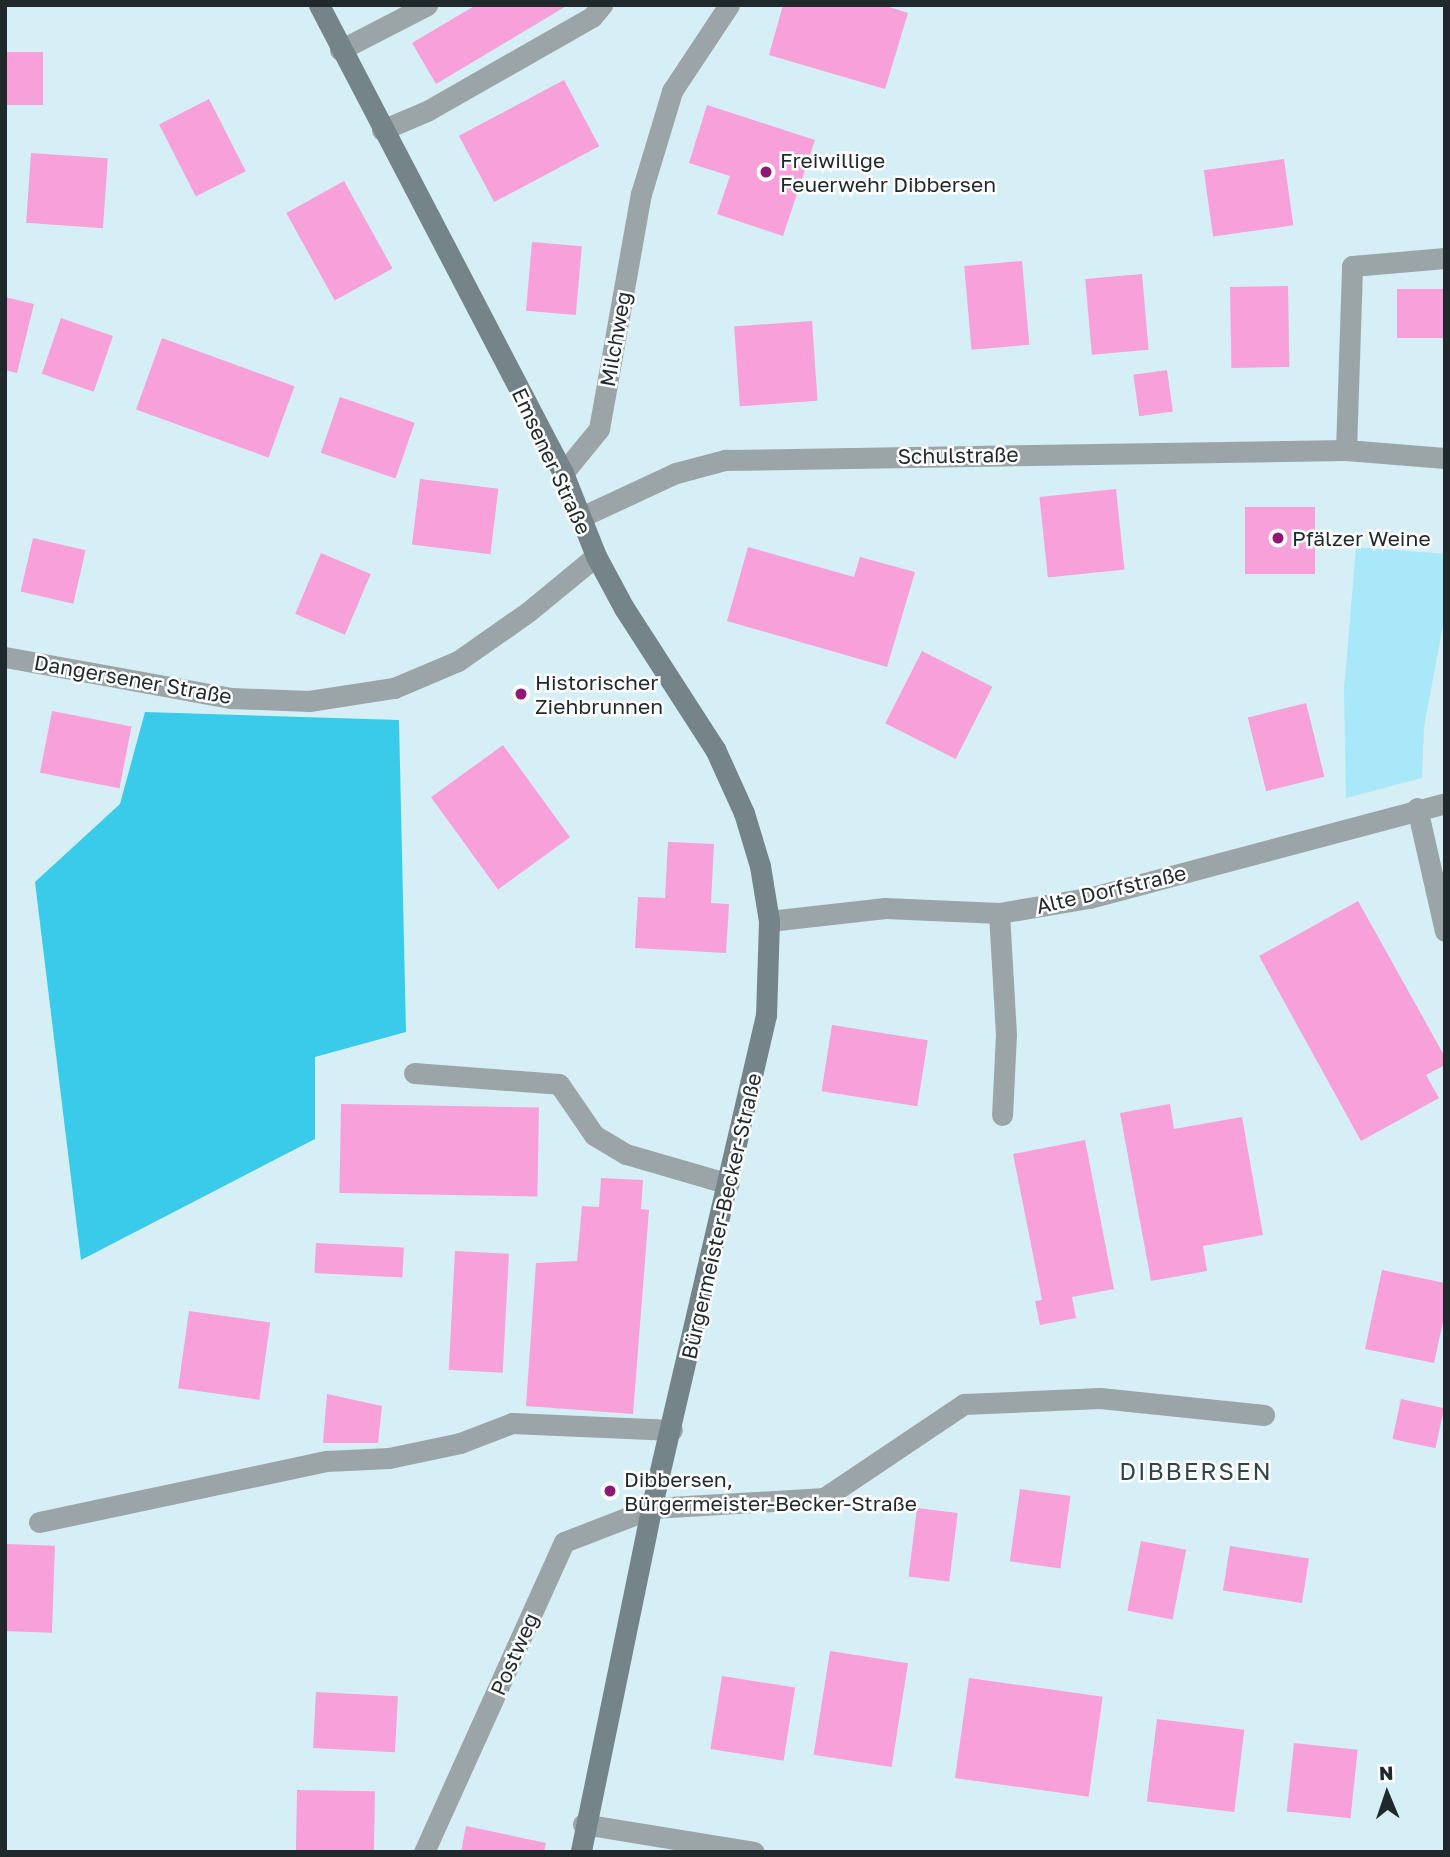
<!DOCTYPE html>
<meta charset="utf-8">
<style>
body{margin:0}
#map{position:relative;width:1450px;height:1857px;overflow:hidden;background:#d6eff6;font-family:"Golos Text",sans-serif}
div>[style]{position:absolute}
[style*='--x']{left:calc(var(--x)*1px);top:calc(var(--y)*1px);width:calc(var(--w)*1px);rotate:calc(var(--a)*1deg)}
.green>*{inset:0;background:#a8e8f9}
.forest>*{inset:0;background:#3acbeb}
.building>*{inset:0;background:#f7a0da;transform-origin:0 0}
.lane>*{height:21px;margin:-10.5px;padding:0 10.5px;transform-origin:10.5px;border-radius:10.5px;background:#9ba5a8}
.street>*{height:21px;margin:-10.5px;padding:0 10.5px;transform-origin:10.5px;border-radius:10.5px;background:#9ba5a8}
.secondary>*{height:21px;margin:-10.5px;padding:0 10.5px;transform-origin:10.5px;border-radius:10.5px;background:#758489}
.dots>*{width:19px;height:19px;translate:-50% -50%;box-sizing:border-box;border:4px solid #fff;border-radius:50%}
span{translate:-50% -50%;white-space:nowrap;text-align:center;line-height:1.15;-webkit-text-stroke:5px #fff;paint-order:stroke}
.poi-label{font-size:21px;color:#1f282b}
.left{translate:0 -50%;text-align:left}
.street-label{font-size:21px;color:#1f282b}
.quarter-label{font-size:24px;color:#30444a;letter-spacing:2px}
.frame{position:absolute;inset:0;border:7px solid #1f282b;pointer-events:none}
.north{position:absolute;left:1352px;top:1759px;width:70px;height:70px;-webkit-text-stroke:5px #fff;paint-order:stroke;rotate:358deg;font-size:19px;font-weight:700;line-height:28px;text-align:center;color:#1f282b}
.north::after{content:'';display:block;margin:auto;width:24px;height:32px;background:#1f282b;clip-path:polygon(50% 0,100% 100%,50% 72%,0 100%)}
</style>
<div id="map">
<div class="green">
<div style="clip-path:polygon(1356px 547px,1445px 554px,1445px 615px,1424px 727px,1422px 778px,1346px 798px,1344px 690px)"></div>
</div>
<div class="forest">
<div style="clip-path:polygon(145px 712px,399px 720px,406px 1032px,315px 1057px,315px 1139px,81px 1260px,35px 882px,120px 804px)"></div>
</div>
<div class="building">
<div style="clip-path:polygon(476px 5px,568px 5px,436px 84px,412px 43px)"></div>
<div style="clip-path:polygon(783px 5px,883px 5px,908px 13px,885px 89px,769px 55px)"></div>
<div style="left:5px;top:52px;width:38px;height:53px"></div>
<div style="left:564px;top:80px;width:75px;height:119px;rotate:62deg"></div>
<div style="left:209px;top:99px;width:81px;height:56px;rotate:63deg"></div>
<div style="clip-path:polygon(707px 105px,815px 140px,783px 236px,717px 214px,730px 176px,689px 163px)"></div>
<div style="left:31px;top:153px;width:77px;height:70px;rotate:4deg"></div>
<div style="left:1284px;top:159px;width:67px;height:81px;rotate:82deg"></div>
<div style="left:344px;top:181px;width:100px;height:66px;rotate:61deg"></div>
<div style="left:532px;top:242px;width:50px;height:69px;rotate:5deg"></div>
<div style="left:1022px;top:261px;width:84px;height:58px;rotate:85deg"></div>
<div style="left:1142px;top:274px;width:76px;height:57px;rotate:85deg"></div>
<div style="left:1288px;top:286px;width:81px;height:58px;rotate:89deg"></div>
<div style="left:1445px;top:289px;width:49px;height:48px;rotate:90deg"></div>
<div style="clip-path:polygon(5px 297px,34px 304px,17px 373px,5px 370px)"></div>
<div style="left:61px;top:318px;width:55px;height:59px;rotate:19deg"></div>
<div style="left:812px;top:321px;width:80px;height:78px;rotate:86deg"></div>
<div style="left:162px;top:338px;width:141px;height:76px;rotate:20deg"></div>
<div style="left:1167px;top:370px;width:42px;height:34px;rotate:82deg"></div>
<div style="left:340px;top:397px;width:79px;height:59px;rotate:19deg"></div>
<div style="left:420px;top:479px;width:79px;height:66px;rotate:7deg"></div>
<div style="left:1116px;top:489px;width:81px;height:77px;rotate:84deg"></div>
<div style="left:1245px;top:507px;width:70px;height:67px"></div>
<div style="left:33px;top:538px;width:54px;height:55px;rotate:13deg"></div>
<div style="clip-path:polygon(748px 547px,854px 577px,860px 557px,915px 572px,887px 667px,727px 621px)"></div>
<div style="left:321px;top:553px;width:54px;height:66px;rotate:23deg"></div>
<div style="left:922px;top:651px;width:79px;height:81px;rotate:27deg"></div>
<div style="left:1306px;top:703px;width:76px;height:60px;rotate:76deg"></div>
<div style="left:52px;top:711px;width:81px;height:63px;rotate:11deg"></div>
<div style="left:503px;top:745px;width:114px;height:89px;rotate:54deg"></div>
<div style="clip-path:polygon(668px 842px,714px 844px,711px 903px,729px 904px,726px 953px,635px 948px,638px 897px,665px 898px)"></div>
<div style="clip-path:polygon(1358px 901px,1445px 1057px,1445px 1065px,1426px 1075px,1439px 1098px,1361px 1141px,1259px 956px)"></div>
<div style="left:832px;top:1025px;width:97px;height:67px;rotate:9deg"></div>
<div style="left:341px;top:1104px;width:198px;height:89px;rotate:1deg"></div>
<div style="clip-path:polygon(1170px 1104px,1174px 1129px,1242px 1117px,1263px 1235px,1203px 1246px,1207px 1271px,1151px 1281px,1120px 1113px)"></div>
<div style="clip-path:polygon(1085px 1140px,1114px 1289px,1072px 1297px,1076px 1318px,1040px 1325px,1035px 1301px,1042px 1300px,1013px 1154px)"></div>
<div style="clip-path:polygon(601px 1178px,643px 1180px,641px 1209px,649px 1210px,633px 1414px,526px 1406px,536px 1263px,577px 1261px,582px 1206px,599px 1207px)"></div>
<div style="left:316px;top:1243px;width:88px;height:30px;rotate:3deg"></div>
<div style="left:455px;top:1251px;width:54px;height:119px;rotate:3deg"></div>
<div style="clip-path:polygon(1382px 1270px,1445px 1283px,1445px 1313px,1434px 1363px,1365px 1349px)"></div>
<div style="left:189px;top:1311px;width:82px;height:78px;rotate:8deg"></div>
<div style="clip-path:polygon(327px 1394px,382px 1406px,378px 1443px,323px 1443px)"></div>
<div style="left:1401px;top:1399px;width:44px;height:41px;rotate:12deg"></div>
<div style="left:1020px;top:1489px;width:51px;height:73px;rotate:8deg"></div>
<div style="left:917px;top:1508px;width:41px;height:69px;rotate:7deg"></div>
<div style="left:1141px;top:1541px;width:46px;height:71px;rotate:11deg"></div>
<div style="left:5px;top:1544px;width:50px;height:87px;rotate:2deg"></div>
<div style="left:1230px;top:1546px;width:80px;height:45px;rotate:9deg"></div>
<div style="left:830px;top:1651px;width:79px;height:105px;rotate:9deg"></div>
<div style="left:722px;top:1676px;width:74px;height:74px;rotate:9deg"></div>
<div style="left:969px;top:1678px;width:135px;height:101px;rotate:8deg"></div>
<div style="left:316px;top:1692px;width:82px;height:56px;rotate:3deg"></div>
<div style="left:1157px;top:1719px;width:88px;height:83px;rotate:7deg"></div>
<div style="left:1294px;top:1743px;width:64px;height:69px;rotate:6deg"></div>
<div style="left:297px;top:1790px;width:78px;height:62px;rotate:1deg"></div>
<div style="clip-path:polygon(466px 1826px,546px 1843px,544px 1852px,461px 1852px)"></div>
</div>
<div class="lane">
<div style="--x:340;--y:50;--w:98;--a:-27.3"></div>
<div style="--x:382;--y:130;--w:49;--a:-22.9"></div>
<div style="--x:427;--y:111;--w:190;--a:-29.7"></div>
<div style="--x:592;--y:17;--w:16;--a:-50"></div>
<div style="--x:641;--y:194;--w:108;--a:-73.2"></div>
<div style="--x:672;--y:91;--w:103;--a:-56.5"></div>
<div style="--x:1417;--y:808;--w:126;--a:77.2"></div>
<div style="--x:999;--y:913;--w:121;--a:86.7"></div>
<div style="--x:1006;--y:1034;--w:81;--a:92.8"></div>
<div style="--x:414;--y:1073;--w:145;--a:4.3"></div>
<div style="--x:559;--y:1084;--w:62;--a:55.5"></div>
<div style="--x:594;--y:1135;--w:37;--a:31"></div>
<div style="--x:626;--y:1154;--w:107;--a:16.2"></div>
<div style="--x:39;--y:1522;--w:294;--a:-12"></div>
<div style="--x:327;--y:1461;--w:62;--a:-2.8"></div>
<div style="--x:389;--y:1458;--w:73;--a:-11.9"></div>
<div style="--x:460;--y:1443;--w:56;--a:-21"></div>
<div style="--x:512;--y:1423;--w:160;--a:2.5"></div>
</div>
<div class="street">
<div style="--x:1346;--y:450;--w:184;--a:-88.1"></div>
<div style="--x:1352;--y:266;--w:93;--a:-4.9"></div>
<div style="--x:563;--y:473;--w:57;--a:-50.7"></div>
<div style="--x:599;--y:429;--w:239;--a:-79.9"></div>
<div style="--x:581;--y:517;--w:105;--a:-24.9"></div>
<div style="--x:676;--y:473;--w:51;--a:-14.9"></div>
<div style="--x:725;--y:460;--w:621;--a:-0.92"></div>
<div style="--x:1346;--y:450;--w:99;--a:4.6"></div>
<div style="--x:5;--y:657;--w:230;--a:10.3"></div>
<div style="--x:231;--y:698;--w:78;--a:2.2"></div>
<div style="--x:309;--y:701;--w:86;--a:-8.7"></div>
<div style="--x:394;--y:688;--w:69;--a:-22.9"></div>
<div style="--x:458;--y:661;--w:85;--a:-35"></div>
<div style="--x:528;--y:612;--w:88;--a:-39.5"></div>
<div style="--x:769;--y:921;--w:117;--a:-6.4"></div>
<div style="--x:885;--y:908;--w:114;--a:2.5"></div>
<div style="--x:999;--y:913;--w:91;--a:-9.5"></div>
<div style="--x:1089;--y:898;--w:368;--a:-14.9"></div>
<div style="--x:583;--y:1824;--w:173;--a:9.3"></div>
<div style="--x:424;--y:1852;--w:340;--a:-65.7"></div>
<div style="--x:564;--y:1542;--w:94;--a:-21.1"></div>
<div style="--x:652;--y:1508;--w:172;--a:-3.3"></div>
<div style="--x:824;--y:1498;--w:169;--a:-33.9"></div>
<div style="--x:964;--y:1404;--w:136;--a:-2.5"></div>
<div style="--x:1100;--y:1398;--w:165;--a:5.9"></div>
</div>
<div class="secondary">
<div style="--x:319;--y:5;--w:528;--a:62.46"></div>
<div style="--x:563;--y:473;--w:89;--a:68.3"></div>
<div style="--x:596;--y:556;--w:59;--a:61.7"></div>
<div style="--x:624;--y:608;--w:168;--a:57.2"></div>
<div style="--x:715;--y:749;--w:70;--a:65.6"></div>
<div style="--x:744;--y:813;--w:55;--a:73.2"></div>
<div style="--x:760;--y:866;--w:56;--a:80.7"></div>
<div style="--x:769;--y:921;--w:94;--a:91.8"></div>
<div style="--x:766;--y:1015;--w:498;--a:103.1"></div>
<div style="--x:653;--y:1500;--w:359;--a:101.6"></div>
</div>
<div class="dots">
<div style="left:766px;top:172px;background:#901774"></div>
<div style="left:1278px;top:538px;background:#901774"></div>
<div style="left:521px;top:694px;background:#901774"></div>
<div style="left:610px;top:1491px;background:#901774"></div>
</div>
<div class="poi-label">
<span class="left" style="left:780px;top:172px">Freiwillige<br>Feuerwehr Dibbersen</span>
<span class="left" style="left:1292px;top:538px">Pfälzer Weine</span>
<span class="left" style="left:535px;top:694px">Historischer<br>Ziehbrunnen</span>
<span class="left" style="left:624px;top:1491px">Dibbersen,<br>Bürgermeister-Becker-Straße</span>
</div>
<div class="street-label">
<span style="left:615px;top:339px;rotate:-80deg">Milchweg</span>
<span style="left:958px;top:455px;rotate:-1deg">Schulstraße</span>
<span style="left:552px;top:461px;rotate:65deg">Emsener Straße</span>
<span style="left:133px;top:679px;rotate:10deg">Dangersener Straße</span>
<span style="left:1111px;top:889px;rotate:-13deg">Alte Dorfstraße</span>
<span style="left:721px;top:1216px;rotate:-77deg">Bürgermeister-Becker-Straße</span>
<span style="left:514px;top:1654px;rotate:-66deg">Postweg</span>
</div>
<div class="quarter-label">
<span style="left:1196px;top:1471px">DIBBERSEN</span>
</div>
<div class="frame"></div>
<div class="north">N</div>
</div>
